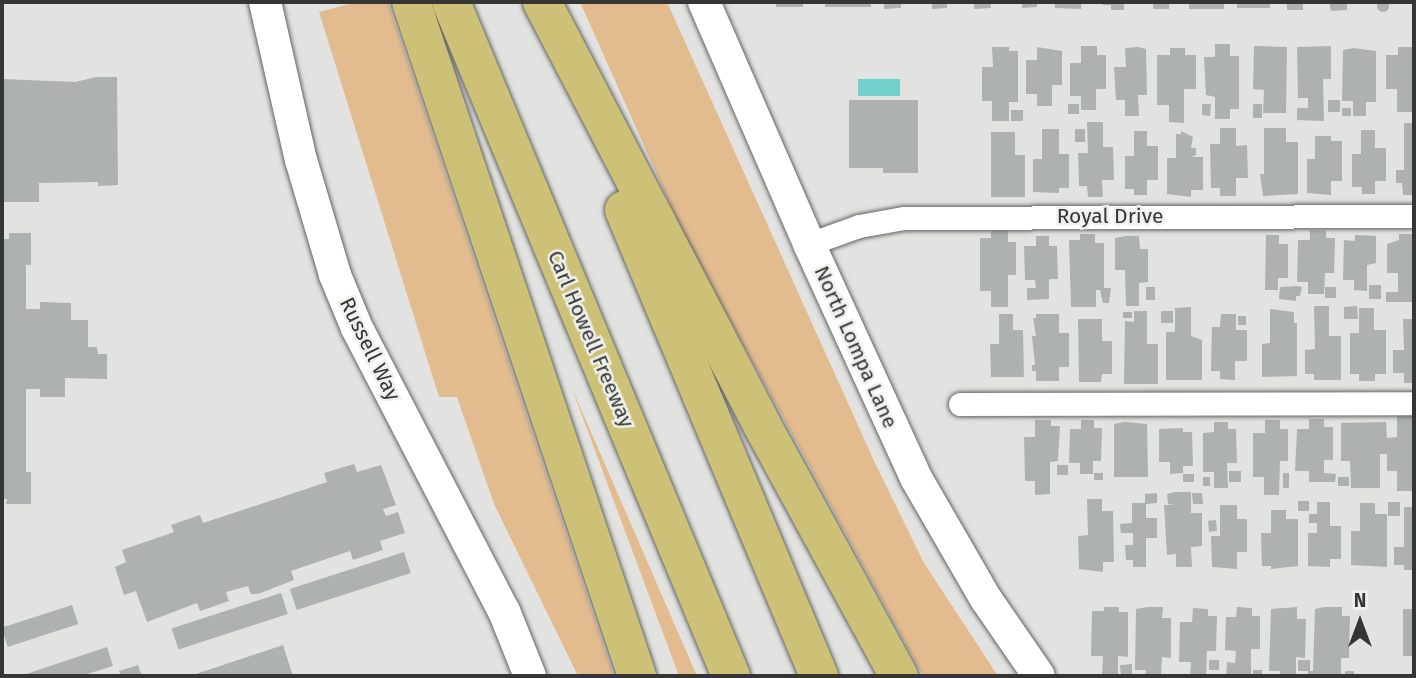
<!DOCTYPE html>
<style>
body{margin:0}
#map{position:relative;width:1416px;height:678px;overflow:hidden;background:#e2e3e0;font-family:"Fira Sans",sans-serif}
div>[style]{position:absolute}
[style*='--x']{left:calc(var(--x)*1px);top:calc(var(--y)*1px);width:calc(var(--w)*1px);rotate:calc(var(--a)*1deg)}
.green>*{inset:0;background:#e2bb8f}
.water>*{inset:0;background:#71d0cb;transform-origin:0 0}
.building>*{inset:0;background:#adb1af;transform-origin:0 0}
.round{border-radius:50%}
.roads{filter:drop-shadow(0 0 2px #636562) drop-shadow(0 0 2px #636562)}
.street>*{height:23px;margin:-11.5px;padding:0 11.5px;transform-origin:11.5px;border-radius:11.5px;background:#fff}
.secondary>*{height:32px;margin:-16px;padding:0 16px;transform-origin:16px;border-radius:16px;background:#fff}
.highway>*{height:38px;margin:-19px;padding:0 19px;transform-origin:19px;border-radius:19px;background:#cdc177}
span{translate:-50% -50%;white-space:nowrap;text-align:center;line-height:1.15;-webkit-text-stroke:5px #eff1ed;paint-order:stroke}
.street-label{font-size:21px;color:#353534}
.frame{position:absolute;inset:0;border:4px solid #353534;pointer-events:none}
.north{position:absolute;left:1325px;top:587px;width:70px;height:70px;-webkit-text-stroke:5px #eff1ed;paint-order:stroke;rotate:0deg;font-size:19px;font-weight:700;line-height:28px;text-align:center;color:#353534}
.north::after{content:'';display:block;margin:auto;width:24px;height:32px;background:#353534;clip-path:polygon(50% 0,100% 100%,50% 72%,0 100%)}
</style>
<div id="map">
<div class="green">
<div style="clip-path:polygon(357px 2px,388px 2px,614px 676px,578px 676px,494px 504px,457px 397px,439px 397px,319px 12px)"></div>
<div style="clip-path:polygon(580px 2px,667px 2px,875px 463px,924px 563px,998px 676px,923px 676px,683px 233px)"></div>
<div style="clip-path:polygon(571px 386px,697px 676px,679px 676px)"></div>
</div>
<div class="water">
<div style="left:858px;top:79px;width:42px;height:17px"></div>
</div>
<div class="building">
<div class="round" style="left:1377px;top:0;width:12px;height:12px"></div>
<div style="left:776px;top:2px;width:27px;height:5px"></div>
<div style="left:825px;top:2px;width:46px;height:5px"></div>
<div style="clip-path:polygon(884px 2px,901px 2px,901px 8px,884px 9px)"></div>
<div style="clip-path:polygon(932px 2px,947px 2px,947px 8px,932px 9px)"></div>
<div style="clip-path:polygon(974px 2px,990px 2px,991px 8px,974px 9px)"></div>
<div style="clip-path:polygon(1022px 2px,1037px 2px,1037px 7px,1022px 8px)"></div>
<div style="clip-path:polygon(1055px 2px,1081px 2px,1081px 9px,1055px 8px)"></div>
<div style="clip-path:polygon(1103px 2px,1124px 2px,1124px 10px,1111px 10px,1111px 5px,1103px 5px)"></div>
<div style="left:1153px;top:2px;width:16px;height:7px"></div>
<div style="left:1189px;top:2px;width:35px;height:7px"></div>
<div style="left:1237px;top:2px;width:33px;height:6px"></div>
<div style="left:1287px;top:2px;width:16px;height:8px"></div>
<div style="clip-path:polygon(1329px 2px,1347px 2px,1347px 10px,1331px 11px)"></div>
<div style="clip-path:polygon(1215px 44px,1230px 44px,1230px 56px,1239px 56px,1239px 109px,1230px 109px,1230px 119px,1215px 119px,1215px 97px,1206px 95px,1204px 57px,1215px 57px)"></div>
<div style="clip-path:polygon(1081px 46px,1097px 46px,1097px 55px,1106px 55px,1106px 89px,1096px 89px,1096px 110px,1081px 110px,1081px 96px,1070px 96px,1070px 63px,1081px 63px)"></div>
<div style="clip-path:polygon(1254px 46px,1287px 47px,1286px 113px,1263px 113px,1264px 90px,1253px 89px)"></div>
<div style="clip-path:polygon(1331px 46px,1331px 79px,1323px 79px,1324px 121px,1297px 120px,1297px 108px,1308px 108px,1308px 98px,1298px 98px,1297px 47px)"></div>
<div style="clip-path:polygon(992px 47px,1009px 47px,1009px 51px,1018px 51px,1018px 102px,1009px 102px,1009px 121px,992px 121px,992px 101px,982px 101px,982px 67px,993px 67px)"></div>
<div style="clip-path:polygon(1037px 47px,1062px 51px,1062px 85px,1052px 85px,1052px 106px,1037px 106px,1037px 94px,1026px 94px,1026px 60px,1037px 60px)"></div>
<div style="clip-path:polygon(1138px 47px,1146px 49px,1147px 95px,1138px 95px,1139px 116px,1125px 116px,1125px 100px,1116px 100px,1114px 67px,1126px 67px,1125px 48px)"></div>
<div style="clip-path:polygon(1398px 47px,1414px 47px,1414px 112px,1397px 112px,1397px 89px,1386px 89px,1386px 55px,1398px 55px)"></div>
<div style="clip-path:polygon(1170px 48px,1185px 48px,1185px 55px,1196px 55px,1196px 89px,1184px 89px,1184px 123px,1169px 122px,1169px 105px,1157px 105px,1157px 55px,1170px 55px)"></div>
<div style="clip-path:polygon(1354px 48px,1376px 51px,1376px 102px,1366px 102px,1366px 116px,1353px 116px,1353px 101px,1342px 101px,1343px 50px)"></div>
<div style="clip-path:polygon(96px 77px,117px 77px,118px 185px,98px 186px,98px 182px,39px 183px,39px 202px,2px 202px,3px 79px,75px 82px)"></div>
<div style="clip-path:polygon(849px 100px,918px 100px,918px 173px,883px 173px,883px 168px,849px 168px)"></div>
<div style="left:1328px;top:100px;width:12px;height:12px"></div>
<div style="left:1068px;top:104px;width:11px;height:10px"></div>
<div style="clip-path:polygon(1202px 104px,1211px 104px,1210px 116px,1202px 115px)"></div>
<div style="left:1253px;top:104px;width:9px;height:14px"></div>
<div style="left:1342px;top:108px;width:9px;height:8px"></div>
<div style="left:1011px;top:110px;width:12px;height:11px"></div>
<div style="clip-path:polygon(1087px 122px,1103px 122px,1103px 147px,1113px 147px,1114px 180px,1102px 180px,1103px 197px,1088px 197px,1087px 186px,1079px 186px,1078px 153px,1088px 153px)"></div>
<div style="clip-path:polygon(1404px 123px,1414px 123px,1414px 195px,1403px 195px,1402px 183px,1396px 183px,1396px 170px,1404px 170px)"></div>
<div style="clip-path:polygon(1220px 128px,1236px 128px,1236px 146px,1247px 145px,1248px 178px,1236px 178px,1236px 196px,1220px 196px,1220px 188px,1211px 188px,1210px 144px,1220px 144px)"></div>
<div style="clip-path:polygon(1264px 128px,1286px 128px,1286px 142px,1298px 142px,1298px 194px,1263px 196px,1260px 174px,1264px 174px)"></div>
<div style="clip-path:polygon(1042px 129px,1059px 129px,1059px 154px,1069px 154px,1069px 188px,1059px 188px,1059px 193px,1033px 192px,1033px 159px,1042px 159px)"></div>
<div style="left:1075px;top:129px;width:10px;height:13px"></div>
<div style="clip-path:polygon(1361px 130px,1375px 130px,1375px 148px,1386px 148px,1386px 181px,1375px 181px,1375px 194px,1362px 194px,1362px 187px,1352px 187px,1352px 154px,1361px 154px)"></div>
<div style="clip-path:polygon(1134px 131px,1147px 131px,1147px 146px,1158px 146px,1158px 180px,1147px 180px,1147px 195px,1134px 195px,1134px 189px,1125px 189px,1125px 156px,1134px 156px)"></div>
<div style="clip-path:polygon(1181px 131px,1193px 137px,1191px 148px,1196px 148px,1196px 155px,1191px 157px,1203px 157px,1203px 190px,1191px 190px,1191px 197px,1167px 194px,1167px 158px,1176px 158px,1176px 134px,1181px 134px)"></div>
<div style="clip-path:polygon(991px 132px,1015px 132px,1015px 155px,1025px 155px,1025px 197px,991px 197px)"></div>
<div style="clip-path:polygon(1315px 136px,1331px 136px,1331px 141px,1342px 141px,1342px 181px,1331px 181px,1331px 195px,1307px 193px,1307px 159px,1315px 159px)"></div>
<div style="clip-path:polygon(1310px 230px,1326px 231px,1326px 238px,1335px 238px,1334px 273px,1325px 273px,1324px 294px,1308px 294px,1308px 282px,1297px 282px,1298px 240px,1310px 240px)"></div>
<div style="clip-path:polygon(991px 231px,1008px 231px,1008px 242px,1016px 242px,1016px 275px,1008px 275px,1008px 307px,991px 307px,991px 291px,980px 291px,980px 238px,991px 238px)"></div>
<div style="clip-path:polygon(9px 233px,31px 233px,31px 265px,26px 265px,26px 309px,40px 309px,40px 302px,71px 303px,71px 320px,88px 320px,88px 347px,97px 347px,98px 354px,107px 354px,107px 379px,65px 378px,65px 397px,40px 397px,40px 389px,26px 389px,26px 472px,31px 472px,31px 504px,6px 504px,7px 499px,2px 499px,2px 239px,9px 239px)"></div>
<div style="clip-path:polygon(1080px 234px,1095px 234px,1095px 243px,1104px 243px,1104px 288px,1111px 288px,1109px 303px,1103px 303px,1100px 290px,1096px 290px,1096px 307px,1071px 307px,1069px 240px,1080px 240px)"></div>
<div style="clip-path:polygon(1399px 234px,1414px 234px,1414px 302px,1386px 302px,1386px 292px,1398px 292px,1398px 273px,1387px 273px,1387px 244px,1399px 240px)"></div>
<div style="clip-path:polygon(1266px 235px,1279px 235px,1279px 244px,1288px 244px,1288px 278px,1278px 278px,1278px 290px,1265px 290px)"></div>
<div style="clip-path:polygon(1355px 235px,1376px 236px,1376px 263px,1367px 265px,1367px 291px,1354px 290px,1354px 280px,1343px 280px,1344px 240px,1355px 241px)"></div>
<div style="clip-path:polygon(1036px 236px,1049px 236px,1049px 246px,1057px 246px,1058px 279px,1049px 279px,1049px 299px,1027px 300px,1027px 288px,1036px 288px,1035px 280px,1025px 280px,1024px 246px,1036px 246px)"></div>
<div style="clip-path:polygon(1126px 236px,1139px 236px,1140px 249px,1148px 249px,1148px 282px,1139px 283px,1139px 306px,1126px 306px,1125px 270px,1115px 270px,1115px 238px)"></div>
<div style="left:1369px;top:285px;width:12px;height:14px"></div>
<div style="clip-path:polygon(1297px 286px,1302px 287px,1300px 296px,1296px 296px,1296px 301px,1279px 299px,1280px 287px)"></div>
<div style="left:1146px;top:287px;width:9px;height:13px"></div>
<div style="left:1325px;top:287px;width:11px;height:11px"></div>
<div style="clip-path:polygon(1314px 306px,1329px 306px,1329px 336px,1341px 336px,1341px 380px,1314px 380px,1314px 374px,1305px 374px,1305px 350px,1315px 349px)"></div>
<div style="clip-path:polygon(1357px 306px,1358px 319px,1344px 319px,1344px 307px)"></div>
<div style="clip-path:polygon(1191px 307px,1191px 336px,1202px 340px,1202px 380px,1166px 380px,1166px 332px,1175px 332px,1175px 308px)"></div>
<div style="clip-path:polygon(1359px 308px,1374px 308px,1374px 330px,1386px 330px,1386px 374px,1375px 374px,1375px 381px,1359px 381px,1359px 374px,1350px 374px,1350px 333px,1359px 333px)"></div>
<div style="clip-path:polygon(1270px 309px,1294px 312px,1294px 323px,1297px 323px,1297px 376px,1262px 377px,1262px 344px,1270px 343px)"></div>
<div style="clip-path:polygon(1134px 311px,1147px 311px,1147px 344px,1158px 344px,1158px 384px,1124px 384px,1125px 321px,1134px 322px)"></div>
<div style="left:1173px;top:311px;width:12px;height:12px;rotate:90deg"></div>
<div style="left:1123px;top:312px;width:9px;height:6px"></div>
<div style="clip-path:polygon(999px 314px,1013px 314px,1013px 330px,1023px 330px,1024px 377px,991px 377px,990px 344px,999px 344px)"></div>
<div style="clip-path:polygon(1036px 314px,1059px 314px,1059px 333px,1069px 333px,1069px 367px,1059px 367px,1059px 381px,1036px 381px,1036px 371px,1032px 371px,1032px 365px,1035px 365px,1032px 336px,1036px 336px,1033px 318px,1036px 318px)"></div>
<div style="clip-path:polygon(1221px 314px,1236px 314px,1236px 330px,1247px 330px,1247px 361px,1235px 361px,1235px 380px,1220px 379px,1220px 371px,1211px 371px,1212px 327px,1220px 327px)"></div>
<div style="left:1238px;top:316px;width:8px;height:9px"></div>
<div style="clip-path:polygon(1078px 319px,1102px 319px,1102px 341px,1112px 341px,1112px 374px,1102px 374px,1101px 382px,1079px 382px)"></div>
<div style="clip-path:polygon(1403px 319px,1414px 319px,1414px 383px,1404px 383px,1404px 373px,1393px 373px,1393px 350px,1404px 350px)"></div>
<div style="clip-path:polygon(1397px 415px,1413px 415px,1414px 420px,1413px 491px,1397px 491px,1397px 471px,1387px 471px,1387px 454px,1380px 454px,1380px 488px,1351px 488px,1350px 461px,1341px 461px,1341px 423px,1386px 422px,1387px 438px,1397px 437px)"></div>
<div style="clip-path:polygon(1309px 419px,1324px 419px,1324px 427px,1333px 427px,1333px 460px,1324px 460px,1324px 473px,1336px 474px,1335px 482px,1309px 482px,1309px 471px,1295px 471px,1297px 429px,1309px 429px)"></div>
<div style="clip-path:polygon(1035px 420px,1051px 420px,1051px 426px,1060px 426px,1058px 461px,1050px 462px,1050px 494px,1035px 495px,1035px 481px,1025px 481px,1024px 437px,1035px 437px)"></div>
<div style="clip-path:polygon(1081px 420px,1094px 420px,1094px 428px,1102px 428px,1101px 461px,1093px 461px,1093px 474px,1080px 474px,1080px 463px,1069px 463px,1070px 429px,1081px 429px)"></div>
<div style="clip-path:polygon(1265px 420px,1280px 420px,1280px 429px,1288px 429px,1288px 461px,1280px 461px,1279px 495px,1264px 495px,1264px 477px,1253px 477px,1253px 433px,1265px 433px)"></div>
<div style="clip-path:polygon(1125px 422px,1147px 424px,1148px 477px,1114px 477px,1114px 424px)"></div>
<div style="clip-path:polygon(1214px 422px,1228px 422px,1228px 429px,1236px 429px,1237px 463px,1227px 463px,1228px 488px,1214px 488px,1214px 472px,1203px 472px,1203px 433px,1214px 432px)"></div>
<div style="clip-path:polygon(1183px 428px,1183px 432px,1192px 432px,1193px 466px,1183px 466px,1183px 473px,1170px 474px,1170px 462px,1159px 462px,1159px 429px)"></div>
<div style="clip-path:polygon(354px 464px,357px 472px,381px 465px,396px 505px,383px 509px,386px 516px,398px 512px,405px 533px,380px 541px,383px 550px,353px 560px,350px 551px,291px 571px,294px 580px,258px 594px,251px 594px,248px 586px,226px 592px,229px 601px,200px 611px,197px 603px,147px 622px,136px 591px,124px 595px,115px 567px,126px 562px,122px 550px,174px 532px,171px 525px,200px 515px,203px 523px,327px 482px,324px 473px)"></div>
<div style="left:1057px;top:465px;width:11px;height:10px"></div>
<div style="left:1241px;top:471px;width:11px;height:12px;rotate:90deg"></div>
<div style="left:1094px;top:473px;width:9px;height:7px"></div>
<div style="left:1283px;top:473px;width:6px;height:15px"></div>
<div style="left:1183px;top:474px;width:11px;height:8px"></div>
<div style="left:1203px;top:477px;width:7px;height:9px"></div>
<div style="left:1338px;top:477px;width:11px;height:9px"></div>
<div style="clip-path:polygon(1174px 492px,1191px 492px,1191px 513px,1202px 513px,1202px 546px,1191px 547px,1192px 567px,1176px 567px,1176px 554px,1167px 555px,1164px 505px,1174px 505px,1168px 504px,1167px 494px)"></div>
<div style="clip-path:polygon(1157px 493px,1157px 503px,1146px 504px,1146px 518px,1157px 518px,1157px 538px,1146px 538px,1146px 567px,1133px 567px,1133px 560px,1126px 560px,1125px 545px,1133px 545px,1133px 533px,1121px 533px,1120px 524px,1132px 523px,1132px 503px,1145px 503px,1145px 494px)"></div>
<div style="clip-path:polygon(1192px 493px,1202px 493px,1203px 504px,1193px 504px)"></div>
<div style="clip-path:polygon(1087px 499px,1102px 499px,1102px 511px,1113px 511px,1114px 562px,1103px 562px,1103px 572px,1079px 569px,1078px 536px,1088px 535px)"></div>
<div style="left:1298px;top:501px;width:11px;height:10px"></div>
<div style="clip-path:polygon(1317px 502px,1330px 502px,1330px 526px,1341px 526px,1341px 559px,1330px 559px,1330px 567px,1308px 566px,1308px 533px,1317px 533px,1317px 523px,1309px 523px,1309px 514px,1317px 514px)"></div>
<div style="left:1388px;top:502px;width:12px;height:14px"></div>
<div style="clip-path:polygon(1360px 503px,1375px 503px,1375px 514px,1387px 514px,1387px 567px,1351px 565px,1351px 531px,1360px 531px)"></div>
<div style="clip-path:polygon(1220px 505px,1237px 505px,1237px 519px,1247px 519px,1247px 552px,1237px 552px,1237px 569px,1212px 567px,1211px 536px,1220px 536px)"></div>
<div style="clip-path:polygon(1404px 507px,1414px 507px,1414px 570px,1404px 570px,1404px 565px,1394px 565px,1394px 547px,1404px 547px)"></div>
<div style="clip-path:polygon(1271px 510px,1286px 510px,1286px 519px,1298px 519px,1298px 566px,1271px 569px,1271px 566px,1262px 566px,1261px 533px,1271px 533px)"></div>
<div style="left:1216px;top:520px;width:11px;height:8px;rotate:85deg"></div>
<div style="left:404px;top:552px;width:22px;height:120px;rotate:72deg"></div>
<div style="left:281px;top:593px;width:22px;height:115px;rotate:72deg"></div>
<div style="left:72px;top:605px;width:20px;height:74px;rotate:72deg"></div>
<div style="clip-path:polygon(1104px 607px,1119px 607px,1119px 612px,1128px 612px,1128px 657px,1118px 656px,1118px 676px,1102px 676px,1103px 656px,1091px 656px,1092px 611px,1104px 611px)"></div>
<div style="clip-path:polygon(1147px 607px,1163px 607px,1162px 618px,1171px 618px,1171px 658px,1162px 657px,1161px 676px,1145px 676px,1146px 670px,1135px 670px,1136px 609px)"></div>
<div style="clip-path:polygon(1237px 607px,1252px 608px,1252px 616px,1260px 616px,1260px 649px,1251px 649px,1251px 676px,1226px 676px,1227px 662px,1235px 663px,1236px 651px,1225px 650px,1226px 617px,1236px 617px)"></div>
<div style="clip-path:polygon(1297px 607px,1297px 619px,1306px 619px,1305px 658px,1296px 657px,1296px 676px,1280px 676px,1280px 671px,1269px 671px,1271px 609px)"></div>
<div style="clip-path:polygon(1325px 607px,1342px 607px,1342px 616px,1350px 616px,1349px 658px,1341px 658px,1341px 676px,1308px 676px,1308px 671px,1313px 671px,1315px 609px)"></div>
<div style="clip-path:polygon(1193px 608px,1208px 609px,1208px 616px,1217px 616px,1216px 651px,1207px 651px,1206px 676px,1190px 676px,1191px 662px,1179px 662px,1180px 622px,1192px 622px)"></div>
<div style="left:1403px;top:609px;width:11px;height:47px"></div>
<div style="clip-path:polygon(283px 645px,293px 676px,197px 676px,196px 674px)"></div>
<div style="clip-path:polygon(107px 647px,113px 666px,81px 676px,20px 676px)"></div>
<div style="left:1209px;top:660px;width:10px;height:10px"></div>
<div style="left:1298px;top:660px;width:12px;height:11px"></div>
<div style="clip-path:polygon(1132px 664px,1132px 676px,1121px 676px,1120px 665px)"></div>
<div style="clip-path:polygon(138px 665px,142px 676px,121px 676px,119px 671px)"></div>
<div style="left:1253px;top:670px;width:9px;height:6px"></div>
<div style="left:1345px;top:671px;width:9px;height:5px"></div>
</div>
<div class="roads">
<div class="street">
<div style="--x:809;--y:244;--w:53;--a:-19.8"></div>
<div style="--x:859;--y:226;--w:46;--a:-10.1"></div>
<div style="--x:904;--y:218;--w:510;--a:-0.22"></div>
<div style="--x:960;--y:404;--w:454;--a:-0.1"></div>
</div>
<div class="secondary">
<div style="--x:265;--y:2;--w:162;--a:77.2"></div>
<div style="--x:301;--y:160;--w:120;--a:73.5"></div>
<div style="--x:335;--y:275;--w:57;--a:67.5"></div>
<div style="--x:357;--y:328;--w:319;--a:62.6"></div>
<div style="--x:504;--y:611;--w:70;--a:68.2"></div>
<div style="--x:704;--y:2;--w:264;--a:66.5"></div>
<div style="--x:809;--y:244;--w:257;--a:65.4"></div>
<div style="--x:916;--y:478;--w:140;--a:60"></div>
<div style="--x:986;--y:599;--w:93;--a:55.5"></div>
</div>
<div class="highway">
<div style="--x:411;--y:2;--w:711;--a:71.46"></div>
<div style="--x:451;--y:2;--w:730;--a:67.44"></div>
<div style="--x:542;--y:2;--w:477;--a:62.5"></div>
<div style="--x:762;--y:425;--w:286;--a:61.4"></div>
<div style="--x:624;--y:210;--w:505;--a:67.29"></div>
</div>
</div>
<div class="street-label">
<span style="left:1110px;top:216px">Royal Drive</span>
<span style="left:591px;top:339px;rotate:67deg">Carl Howell Freeway</span>
<span style="left:856px;top:347px;rotate:66deg">North Lompa Lane</span>
<span style="left:370px;top:349px;rotate:64deg">Russell Way</span>
</div>
<div class="frame"></div>
<div class="north">N</div>
</div>
